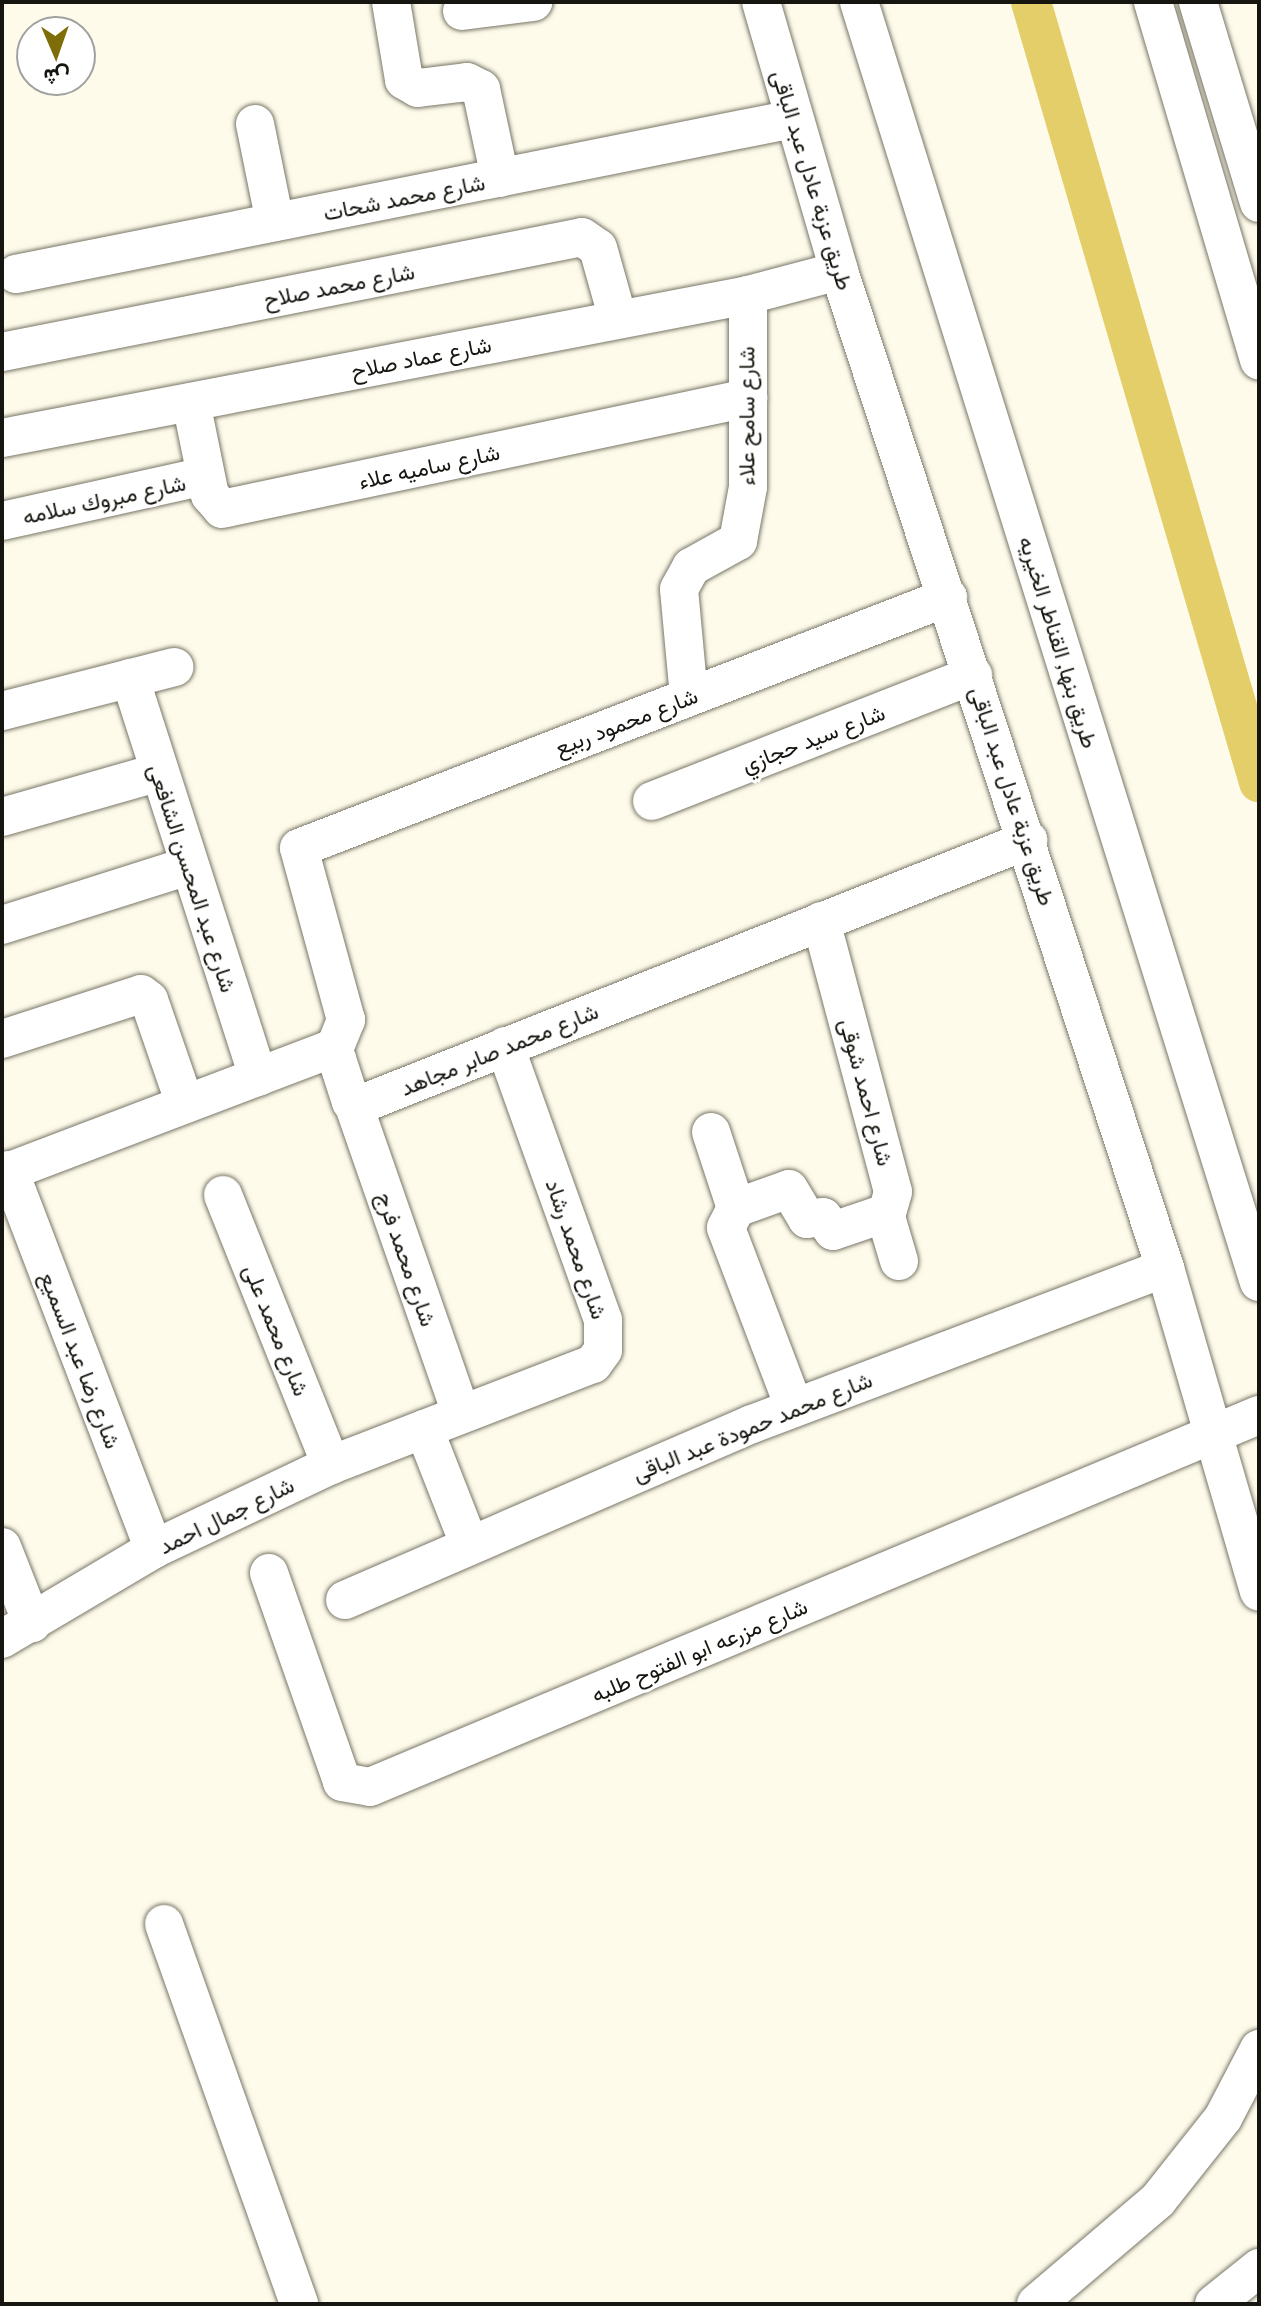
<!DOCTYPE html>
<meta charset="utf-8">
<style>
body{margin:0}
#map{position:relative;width:1261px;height:2306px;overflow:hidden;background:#fefbeb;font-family:"Noto Serif",Vazirmatn,serif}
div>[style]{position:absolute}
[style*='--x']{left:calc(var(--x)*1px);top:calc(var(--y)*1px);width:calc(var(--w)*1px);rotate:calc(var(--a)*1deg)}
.canal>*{height:40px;margin:-20px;padding:0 20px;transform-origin:20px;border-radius:20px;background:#e3ce6a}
.roads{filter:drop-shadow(0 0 2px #797667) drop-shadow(0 0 2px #797667)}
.minor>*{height:38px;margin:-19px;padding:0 19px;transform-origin:19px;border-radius:19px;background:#fff}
span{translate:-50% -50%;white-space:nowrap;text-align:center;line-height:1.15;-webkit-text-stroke:6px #fff;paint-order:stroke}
.street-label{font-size:22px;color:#16150f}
.frame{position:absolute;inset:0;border:4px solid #16150f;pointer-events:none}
.north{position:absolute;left:16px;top:16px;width:80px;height:80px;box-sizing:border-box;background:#fff;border:2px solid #a2a19f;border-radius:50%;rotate:178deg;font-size:22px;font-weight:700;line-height:32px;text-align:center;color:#16150f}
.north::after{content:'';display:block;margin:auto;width:28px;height:36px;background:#7e6d09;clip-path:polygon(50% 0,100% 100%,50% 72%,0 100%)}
</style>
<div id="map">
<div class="canal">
<div style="--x:1031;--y:2;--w:813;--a:73.71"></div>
</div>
<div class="roads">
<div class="minor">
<div style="--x:391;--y:2;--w:79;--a:80.5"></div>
<div style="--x:404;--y:80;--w:16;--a:30"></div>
<div style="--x:418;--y:88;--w:49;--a:-7"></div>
<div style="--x:467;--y:82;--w:16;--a:27"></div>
<div style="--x:481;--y:89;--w:91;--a:77.9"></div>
<div style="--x:761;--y:2;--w:280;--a:73.8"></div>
<div style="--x:839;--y:271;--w:1049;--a:71.89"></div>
<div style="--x:1165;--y:1268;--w:337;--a:73.8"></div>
<div style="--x:859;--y:2;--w:1341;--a:72.65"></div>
<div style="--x:1153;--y:2;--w:374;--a:73.5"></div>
<div style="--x:1198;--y:2;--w:210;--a:73.1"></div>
<div style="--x:462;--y:11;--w:72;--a:-7.2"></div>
<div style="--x:255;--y:124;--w:100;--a:78.5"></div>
<div style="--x:16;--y:274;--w:792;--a:-11.28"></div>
<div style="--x:2;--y:352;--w:591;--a:-11.21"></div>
<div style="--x:582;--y:237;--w:19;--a:35"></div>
<div style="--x:598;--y:248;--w:74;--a:74.3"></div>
<div style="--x:191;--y:402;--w:95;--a:78.5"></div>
<div style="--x:210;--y:495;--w:18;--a:49"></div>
<div style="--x:222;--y:509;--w:538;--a:-11.92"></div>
<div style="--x:2;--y:438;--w:760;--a:-10.85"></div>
<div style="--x:748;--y:295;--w:94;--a:-14.8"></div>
<div style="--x:2;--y:521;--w:208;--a:-12.5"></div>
<div style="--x:130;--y:678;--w:419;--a:72.2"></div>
<div style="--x:689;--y:697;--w:108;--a:-95.3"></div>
<div style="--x:679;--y:589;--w:25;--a:-61"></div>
<div style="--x:691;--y:567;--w:54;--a:-29"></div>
<div style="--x:738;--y:541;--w:55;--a:-79.5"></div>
<div style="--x:748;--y:487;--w:192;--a:-90"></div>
<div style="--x:2;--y:711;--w:178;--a:-14.3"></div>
<div style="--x:652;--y:801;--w:345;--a:-21.4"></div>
<div style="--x:2;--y:817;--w:164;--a:-15.9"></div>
<div style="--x:821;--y:921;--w:280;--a:75.1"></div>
<div style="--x:893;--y:1192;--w:26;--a:106"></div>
<div style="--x:886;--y:1217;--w:46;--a:73.5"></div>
<div style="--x:2;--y:925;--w:195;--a:-17.6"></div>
<div style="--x:2;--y:1039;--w:146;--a:-17.9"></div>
<div style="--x:141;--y:994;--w:10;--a:37"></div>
<div style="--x:149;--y:1000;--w:110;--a:70.9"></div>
<div style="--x:333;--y:1052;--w:35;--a:-68"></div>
<div style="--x:346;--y:1020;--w:178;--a:-105.3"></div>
<div style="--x:299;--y:848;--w:696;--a:-21.14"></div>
<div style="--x:354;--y:1106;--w:325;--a:70.8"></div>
<div style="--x:711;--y:1132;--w:80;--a:71.8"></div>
<div style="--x:736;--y:1208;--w:56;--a:-19.7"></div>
<div style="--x:789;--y:1189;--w:35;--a:59"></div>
<div style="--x:807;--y:1219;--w:16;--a:-7"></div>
<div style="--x:823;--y:1217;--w:17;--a:54"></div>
<div style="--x:833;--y:1231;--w:56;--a:-18.8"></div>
<div style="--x:9;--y:1170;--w:406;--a:69.1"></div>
<div style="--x:2;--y:1174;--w:349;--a:-20.8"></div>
<div style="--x:328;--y:1050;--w:13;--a:45"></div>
<div style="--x:337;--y:1059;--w:45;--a:72"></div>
<div style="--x:351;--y:1102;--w:9;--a:21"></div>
<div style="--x:359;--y:1105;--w:720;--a:-21.61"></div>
<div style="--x:223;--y:1195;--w:291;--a:68.2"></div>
<div style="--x:736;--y:1208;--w:22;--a:117"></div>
<div style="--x:726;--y:1228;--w:191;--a:69.2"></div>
<div style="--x:424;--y:1429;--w:123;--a:68.6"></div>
<div style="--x:2;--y:1547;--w:82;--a:68.5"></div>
<div style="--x:269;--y:1573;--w:221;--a:70.7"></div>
<div style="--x:342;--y:1782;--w:28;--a:10"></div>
<div style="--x:370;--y:1787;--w:964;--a:-22.71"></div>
<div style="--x:345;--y:1600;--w:443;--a:-23.4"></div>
<div style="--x:752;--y:1424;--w:441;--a:-20.7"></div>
<div style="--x:2;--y:1639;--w:177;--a:-30.6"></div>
<div style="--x:154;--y:1549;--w:196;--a:-25.4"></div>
<div style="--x:331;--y:1465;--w:281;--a:-21.1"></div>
<div style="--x:593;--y:1364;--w:17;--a:-54"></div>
<div style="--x:603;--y:1350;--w:30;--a:-90"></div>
<div style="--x:603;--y:1320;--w:291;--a:-109.7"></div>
<div style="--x:164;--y:1924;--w:403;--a:70.4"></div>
<div style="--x:1036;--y:2304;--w:160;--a:-40.4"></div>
<div style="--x:1158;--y:2200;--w:105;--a:-51.6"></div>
<div style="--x:1223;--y:2118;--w:78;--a:-62.4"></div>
<div style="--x:1214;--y:2304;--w:58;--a:-38.7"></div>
</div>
</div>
<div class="street-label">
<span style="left:813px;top:180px;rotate:73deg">طريق عزبة عادل عبد الباقى</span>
<span style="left:404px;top:197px;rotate:-11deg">شارع محمد شحات</span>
<span style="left:339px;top:285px;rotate:-11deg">شارع محمد صلاح</span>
<span style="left:421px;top:357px;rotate:-11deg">شارع عماد صلاح</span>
<span style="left:746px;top:416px;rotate:-90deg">شارع سامح علاء</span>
<span style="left:429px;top:466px;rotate:-12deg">شارع ساميه علاء</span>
<span style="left:104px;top:499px;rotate:-12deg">شارع مبروك سلامه</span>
<span style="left:1059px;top:642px;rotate:73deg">طريق بنها, القناطر الخيريه</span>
<span style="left:626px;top:721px;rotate:-21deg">شارع محمود ربيع</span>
<span style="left:813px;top:738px;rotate:-21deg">شارع سيد حجازي</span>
<span style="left:1013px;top:796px;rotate:72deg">طريق عزبة عادل عبد الباقى</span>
<span style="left:193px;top:878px;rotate:72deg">شارع عبد المحسن الشافعى</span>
<span style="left:499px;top:1049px;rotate:-22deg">شارع محمد صابر مجاهد</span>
<span style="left:867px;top:1092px;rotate:75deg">شارع احمد شوقى</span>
<span style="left:577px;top:1249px;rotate:71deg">شارع محمد رشاد</span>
<span style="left:407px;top:1259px;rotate:71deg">شارع محمد فرج</span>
<span style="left:277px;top:1330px;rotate:68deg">شارع محمد على</span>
<span style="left:81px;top:1360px;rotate:69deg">شارع رضا عبد السميع</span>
<span style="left:752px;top:1426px;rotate:-22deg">شارع محمد حمودة عبد الباقى</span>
<span style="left:226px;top:1515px;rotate:-26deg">شارع جمال احمد</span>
<span style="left:699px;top:1650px;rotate:-23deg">شارع مزرعه ابو الفتوح طلبه</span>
</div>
<div class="frame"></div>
<div class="north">ش</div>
</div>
